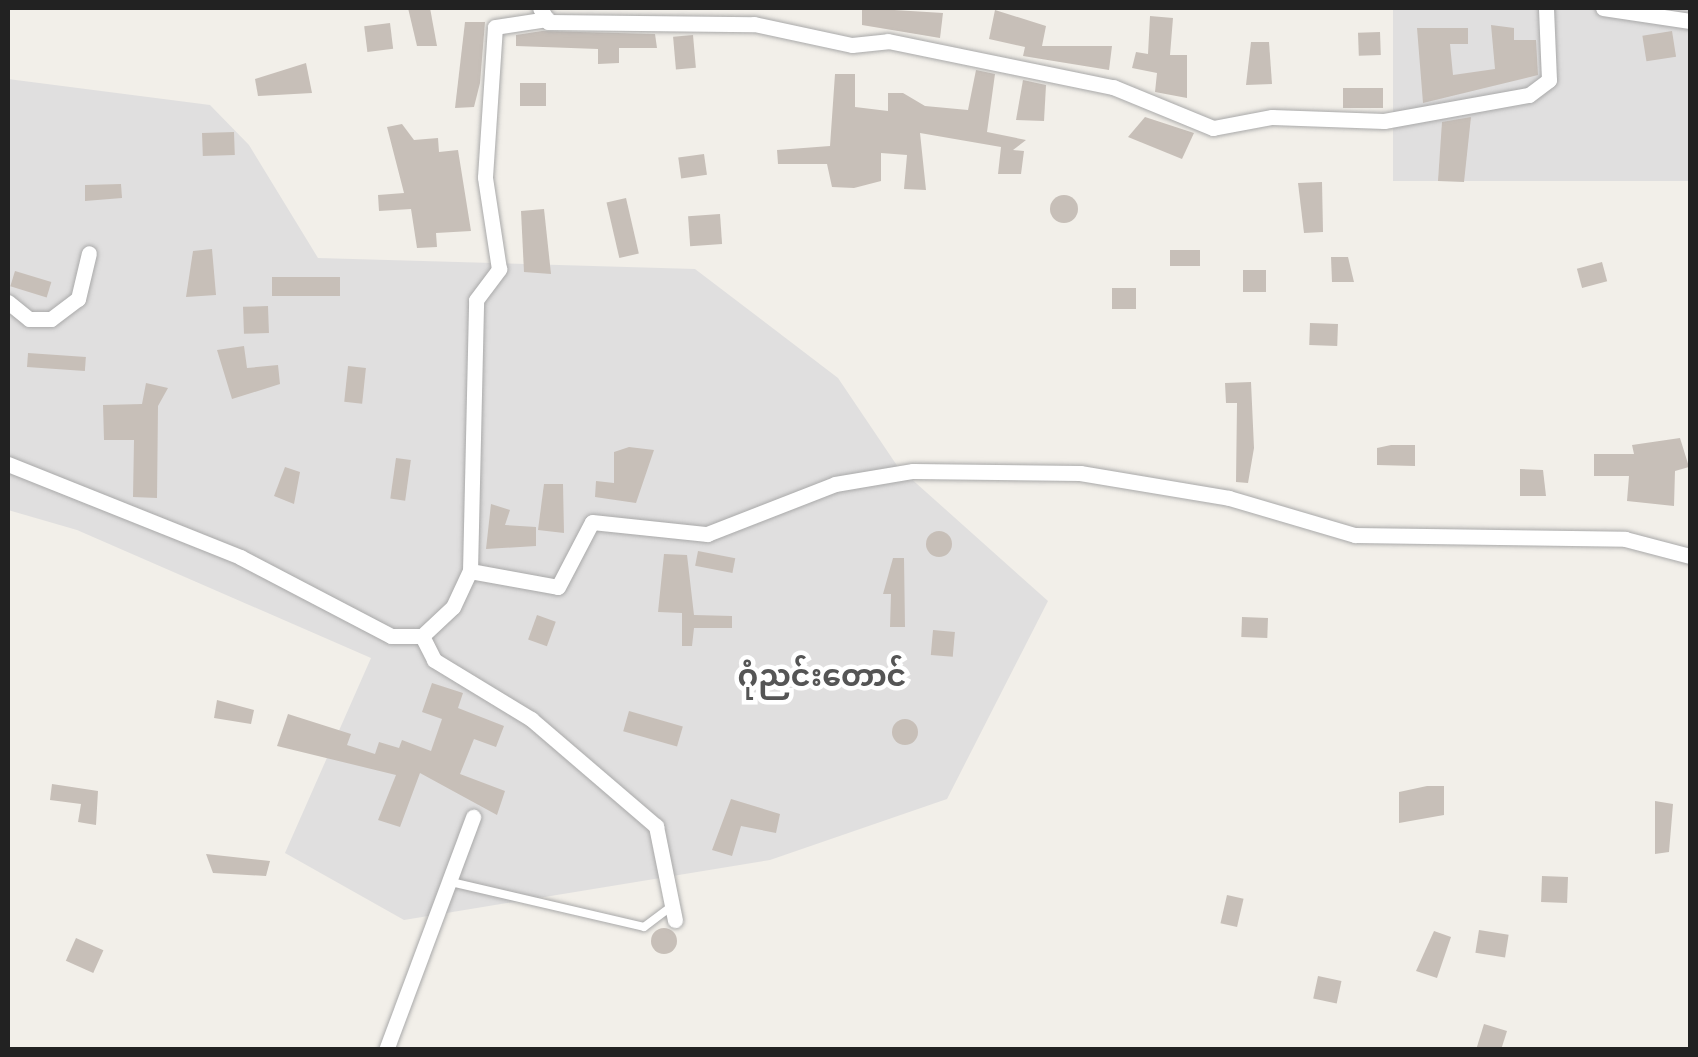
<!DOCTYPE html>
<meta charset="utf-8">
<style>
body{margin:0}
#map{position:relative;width:1698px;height:1057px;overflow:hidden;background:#f2efe9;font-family:Barlow,"Noto Sans Myanmar",sans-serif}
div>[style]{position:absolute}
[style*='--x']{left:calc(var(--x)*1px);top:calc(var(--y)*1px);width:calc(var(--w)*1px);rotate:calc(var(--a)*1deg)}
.residential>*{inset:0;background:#e0dfdf;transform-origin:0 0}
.building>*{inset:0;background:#c7bfb8;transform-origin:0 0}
.round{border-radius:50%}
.roads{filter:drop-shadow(0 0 2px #a9a9a9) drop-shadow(0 0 2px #a9a9a9)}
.lane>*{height:8px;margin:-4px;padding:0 4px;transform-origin:4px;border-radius:4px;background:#fff}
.street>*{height:15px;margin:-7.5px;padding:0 7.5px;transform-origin:7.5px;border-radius:7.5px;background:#fff}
span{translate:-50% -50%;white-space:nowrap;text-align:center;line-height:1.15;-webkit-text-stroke:9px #fff;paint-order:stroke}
.quarter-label{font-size:30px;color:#555;font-weight:700}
.frame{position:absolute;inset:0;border:10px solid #222;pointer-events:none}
</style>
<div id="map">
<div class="residential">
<div style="left:1393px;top:8px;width:297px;height:173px"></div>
<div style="clip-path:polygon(8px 79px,210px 105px,249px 145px,318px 258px,695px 269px,838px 378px,898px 467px,1048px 601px,947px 799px,770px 860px,404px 920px,285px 853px,371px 658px,77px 530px,8px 510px)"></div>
</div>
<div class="building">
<div style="clip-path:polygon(408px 8px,430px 8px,437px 46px,417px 46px)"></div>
<div style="clip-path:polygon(862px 8px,943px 13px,940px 38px,862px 25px)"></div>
<div style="clip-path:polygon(995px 10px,1046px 26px,1042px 46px,1112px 46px,1109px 70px,1023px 56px,1025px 47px,989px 39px)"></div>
<div style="clip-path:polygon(1150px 16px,1173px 18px,1170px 55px,1187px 55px,1187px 98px,1155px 92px,1157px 73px,1132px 68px,1136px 52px,1148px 54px)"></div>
<div style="clip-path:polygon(465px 22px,485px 22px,480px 83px,474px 107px,455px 108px)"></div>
<div style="left:390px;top:23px;width:26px;height:26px;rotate:83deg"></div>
<div style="clip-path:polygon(1491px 25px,1514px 28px,1514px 40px,1536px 40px,1538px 75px,1423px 103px,1417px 28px,1468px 28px,1468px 44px,1450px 44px,1453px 75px,1495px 69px)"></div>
<div style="clip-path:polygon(542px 31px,655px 34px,657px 48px,619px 48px,619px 63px,598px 64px,598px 49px,516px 46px,516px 35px)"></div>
<div style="left:1672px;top:31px;width:26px;height:30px;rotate:81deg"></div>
<div style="left:1380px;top:32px;width:23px;height:22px;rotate:88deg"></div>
<div style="left:693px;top:35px;width:33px;height:20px;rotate:85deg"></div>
<div style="clip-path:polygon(1251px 42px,1269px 42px,1272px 84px,1246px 85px)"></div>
<div style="clip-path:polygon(306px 63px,312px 93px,258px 96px,255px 79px)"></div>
<div style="clip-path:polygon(976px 70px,995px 74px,987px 132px,1026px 140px,1013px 150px,1024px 151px,1021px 174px,998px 174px,1001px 147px,920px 133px,926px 190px,904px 189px,907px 155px,881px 153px,881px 181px,854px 188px,832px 187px,827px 164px,778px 164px,777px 150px,830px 146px,835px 74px,855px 74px,855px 107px,888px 111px,888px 93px,903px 93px,925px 106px,968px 110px)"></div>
<div style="clip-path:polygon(1023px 80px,1046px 85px,1044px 121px,1016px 120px)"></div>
<div style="left:520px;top:83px;width:26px;height:23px"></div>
<div style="left:1343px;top:88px;width:40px;height:20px"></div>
<div style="clip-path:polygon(1145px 117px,1194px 133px,1182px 159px,1128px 137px)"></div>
<div style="clip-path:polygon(1471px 117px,1464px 182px,1438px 181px,1442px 122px)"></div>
<div style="clip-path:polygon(402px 124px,414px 140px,438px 138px,439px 152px,458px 150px,471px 231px,436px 233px,437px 247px,417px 248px,411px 209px,379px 211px,378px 195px,404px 193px,387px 127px)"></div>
<div style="left:234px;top:132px;width:23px;height:32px;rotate:88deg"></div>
<div style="left:704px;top:154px;width:21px;height:26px;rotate:82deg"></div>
<div style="clip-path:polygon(1322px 182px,1323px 232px,1304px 233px,1298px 183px)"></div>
<div style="clip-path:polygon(121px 184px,122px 198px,85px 201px,85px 185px)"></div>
<div class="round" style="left:1050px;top:195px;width:28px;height:28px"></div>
<div style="left:626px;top:198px;width:57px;height:20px;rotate:77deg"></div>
<div style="clip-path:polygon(544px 209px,551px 274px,524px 272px,521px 211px)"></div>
<div style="left:720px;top:214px;width:30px;height:32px;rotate:86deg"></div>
<div style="clip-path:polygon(212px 249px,216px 295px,186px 297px,193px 251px)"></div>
<div style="left:1170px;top:250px;width:30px;height:16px"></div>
<div style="clip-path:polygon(1331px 257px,1348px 257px,1354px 282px,1332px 282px)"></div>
<div style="left:1602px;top:262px;width:20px;height:26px;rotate:75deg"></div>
<div style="left:1243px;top:270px;width:23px;height:22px"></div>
<div style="left:15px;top:271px;width:38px;height:16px;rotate:17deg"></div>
<div style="left:340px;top:277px;width:19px;height:68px;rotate:90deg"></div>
<div style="left:1112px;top:288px;width:24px;height:21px"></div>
<div style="left:268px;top:306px;width:27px;height:25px;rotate:88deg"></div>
<div style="left:1310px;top:323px;width:28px;height:22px;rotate:2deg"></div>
<div style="clip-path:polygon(244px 346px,247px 368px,278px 365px,280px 384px,232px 399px,217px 350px)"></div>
<div style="left:28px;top:353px;width:58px;height:14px;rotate:4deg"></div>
<div style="left:348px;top:366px;width:18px;height:36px;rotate:6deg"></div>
<div style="clip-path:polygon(1251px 382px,1254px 448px,1248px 483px,1236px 482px,1237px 403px,1226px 403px,1225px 383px)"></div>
<div style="clip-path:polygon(146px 383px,168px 388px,158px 406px,157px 498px,133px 497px,134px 440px,104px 440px,103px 405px,142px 404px)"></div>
<div style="clip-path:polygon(1680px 438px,1689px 467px,1675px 471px,1674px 506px,1627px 501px,1629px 476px,1594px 476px,1594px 454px,1634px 454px,1632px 445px)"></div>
<div style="clip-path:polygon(1391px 445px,1415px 445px,1415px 466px,1377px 465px,1377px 448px)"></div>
<div style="clip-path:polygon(629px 447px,654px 450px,636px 503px,595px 497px,596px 481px,614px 483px,614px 452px)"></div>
<div style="left:396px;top:458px;width:15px;height:41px;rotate:8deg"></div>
<div style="clip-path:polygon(285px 467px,300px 472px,294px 504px,274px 496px)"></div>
<div style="clip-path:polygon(1520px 469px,1543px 470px,1546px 496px,1520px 496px)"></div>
<div style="clip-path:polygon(544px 484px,563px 484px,564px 533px,538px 530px)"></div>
<div style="clip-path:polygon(491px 504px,510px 510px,505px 525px,536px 527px,536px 546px,486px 549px)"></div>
<div class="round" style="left:926px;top:531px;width:26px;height:26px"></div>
<div style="left:698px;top:551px;width:38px;height:15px;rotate:11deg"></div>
<div style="clip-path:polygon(664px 554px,687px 555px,694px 615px,732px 616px,732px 628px,694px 628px,692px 646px,682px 646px,682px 613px,658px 612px)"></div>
<div style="clip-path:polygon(893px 558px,904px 558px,905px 627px,890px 627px,891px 594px,883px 594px)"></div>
<div style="left:537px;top:615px;width:20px;height:26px;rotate:20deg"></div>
<div style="left:1242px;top:617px;width:26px;height:20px;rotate:2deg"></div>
<div style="left:933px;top:630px;width:22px;height:25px;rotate:5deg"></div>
<div style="clip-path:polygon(432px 683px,463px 693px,458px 708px,504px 726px,496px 747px,474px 739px,460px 774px,505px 791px,497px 815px,420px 773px,400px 827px,378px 820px,396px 775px,277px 746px,288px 714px,351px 734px,347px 745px,375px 754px,379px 742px,399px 748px,402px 740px,431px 751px,442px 719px,422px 712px)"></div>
<div style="clip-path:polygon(217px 700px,254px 710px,251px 724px,214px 718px)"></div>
<div style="left:629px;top:711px;width:56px;height:21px;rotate:16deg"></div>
<div class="round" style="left:892px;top:719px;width:26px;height:26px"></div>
<div style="clip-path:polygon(52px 784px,98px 791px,96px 825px,78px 822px,81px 804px,50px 800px)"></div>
<div style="clip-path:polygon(1427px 786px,1444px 786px,1444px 815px,1399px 823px,1399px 792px)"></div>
<div style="clip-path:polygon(731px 799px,780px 814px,776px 833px,741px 826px,732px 856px,712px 850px)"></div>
<div style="clip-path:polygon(1655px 801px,1673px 804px,1669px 852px,1655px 854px)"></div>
<div style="clip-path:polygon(206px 854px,270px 861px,266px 876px,213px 873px)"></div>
<div style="left:1542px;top:876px;width:26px;height:26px;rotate:2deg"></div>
<div style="left:1227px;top:895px;width:17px;height:29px;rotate:13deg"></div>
<div class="round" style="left:651px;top:928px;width:26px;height:26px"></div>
<div style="left:1479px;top:930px;width:30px;height:23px;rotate:9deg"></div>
<div style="clip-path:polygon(1434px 931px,1451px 937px,1437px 978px,1416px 971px)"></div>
<div style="left:76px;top:938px;width:30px;height:25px;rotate:24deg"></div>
<div style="left:1318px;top:976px;width:24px;height:23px;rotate:12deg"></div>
<div style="clip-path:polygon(1484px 1024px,1507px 1031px,1501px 1050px,1476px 1050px)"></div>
</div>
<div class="roads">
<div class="lane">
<div style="--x:451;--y:882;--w:198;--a:13.1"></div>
<div style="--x:644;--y:927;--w:31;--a:-37"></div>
</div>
<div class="street">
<div style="--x:540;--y:8;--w:16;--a:60"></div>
<div style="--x:548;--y:22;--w:206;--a:0.6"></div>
<div style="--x:754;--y:24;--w:100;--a:12.1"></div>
<div style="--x:852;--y:45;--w:36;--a:-6"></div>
<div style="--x:888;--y:41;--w:230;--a:11.6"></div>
<div style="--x:1113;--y:87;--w:108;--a:22.3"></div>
<div style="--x:1213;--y:128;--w:60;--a:-10.6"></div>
<div style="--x:1272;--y:117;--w:112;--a:2"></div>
<div style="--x:1384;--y:121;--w:147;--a:-10.2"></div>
<div style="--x:1529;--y:95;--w:25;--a:-37"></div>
<div style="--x:1549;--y:80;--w:72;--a:-92.4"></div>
<div style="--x:1603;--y:8;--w:88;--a:8.5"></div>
<div style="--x:8;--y:302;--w:27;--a:39"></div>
<div style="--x:29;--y:319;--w:22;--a:0"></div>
<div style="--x:51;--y:319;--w:34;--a:-37"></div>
<div style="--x:78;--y:299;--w:47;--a:-76.6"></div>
<div style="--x:8;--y:464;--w:250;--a:21.8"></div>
<div style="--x:240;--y:557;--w:170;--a:27.6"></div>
<div style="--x:391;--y:636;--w:31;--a:0"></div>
<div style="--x:422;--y:636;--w:42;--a:-43.1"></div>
<div style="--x:453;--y:607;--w:40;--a:-65"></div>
<div style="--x:470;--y:571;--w:89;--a:10.3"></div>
<div style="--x:558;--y:587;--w:73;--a:-62.4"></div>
<div style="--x:592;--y:522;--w:116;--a:6"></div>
<div style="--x:707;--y:534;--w:137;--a:-21.3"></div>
<div style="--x:835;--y:484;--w:79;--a:-9.5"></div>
<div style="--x:913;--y:471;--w:167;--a:0.7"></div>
<div style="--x:1080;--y:473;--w:151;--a:9.5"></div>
<div style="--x:1229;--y:498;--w:131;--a:16.4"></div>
<div style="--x:1355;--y:535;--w:270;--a:0.8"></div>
<div style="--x:1625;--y:539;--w:67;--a:14.7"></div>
<div style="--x:470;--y:571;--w:271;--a:-88.7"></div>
<div style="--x:476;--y:300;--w:39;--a:-53"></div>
<div style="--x:499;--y:269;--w:93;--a:-98.7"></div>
<div style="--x:485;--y:177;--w:150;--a:-86.2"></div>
<div style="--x:495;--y:27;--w:53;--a:-8.7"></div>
<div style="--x:422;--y:636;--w:27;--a:63"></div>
<div style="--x:434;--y:660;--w:114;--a:31.3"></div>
<div style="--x:531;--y:719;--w:165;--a:40.6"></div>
<div style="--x:656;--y:826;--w:96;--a:78.6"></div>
<div style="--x:386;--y:1050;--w:249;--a:-69.5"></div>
</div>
</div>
<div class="quarter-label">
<span style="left:822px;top:674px">ဂုံညင်းတောင်</span>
</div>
<div class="frame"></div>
</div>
